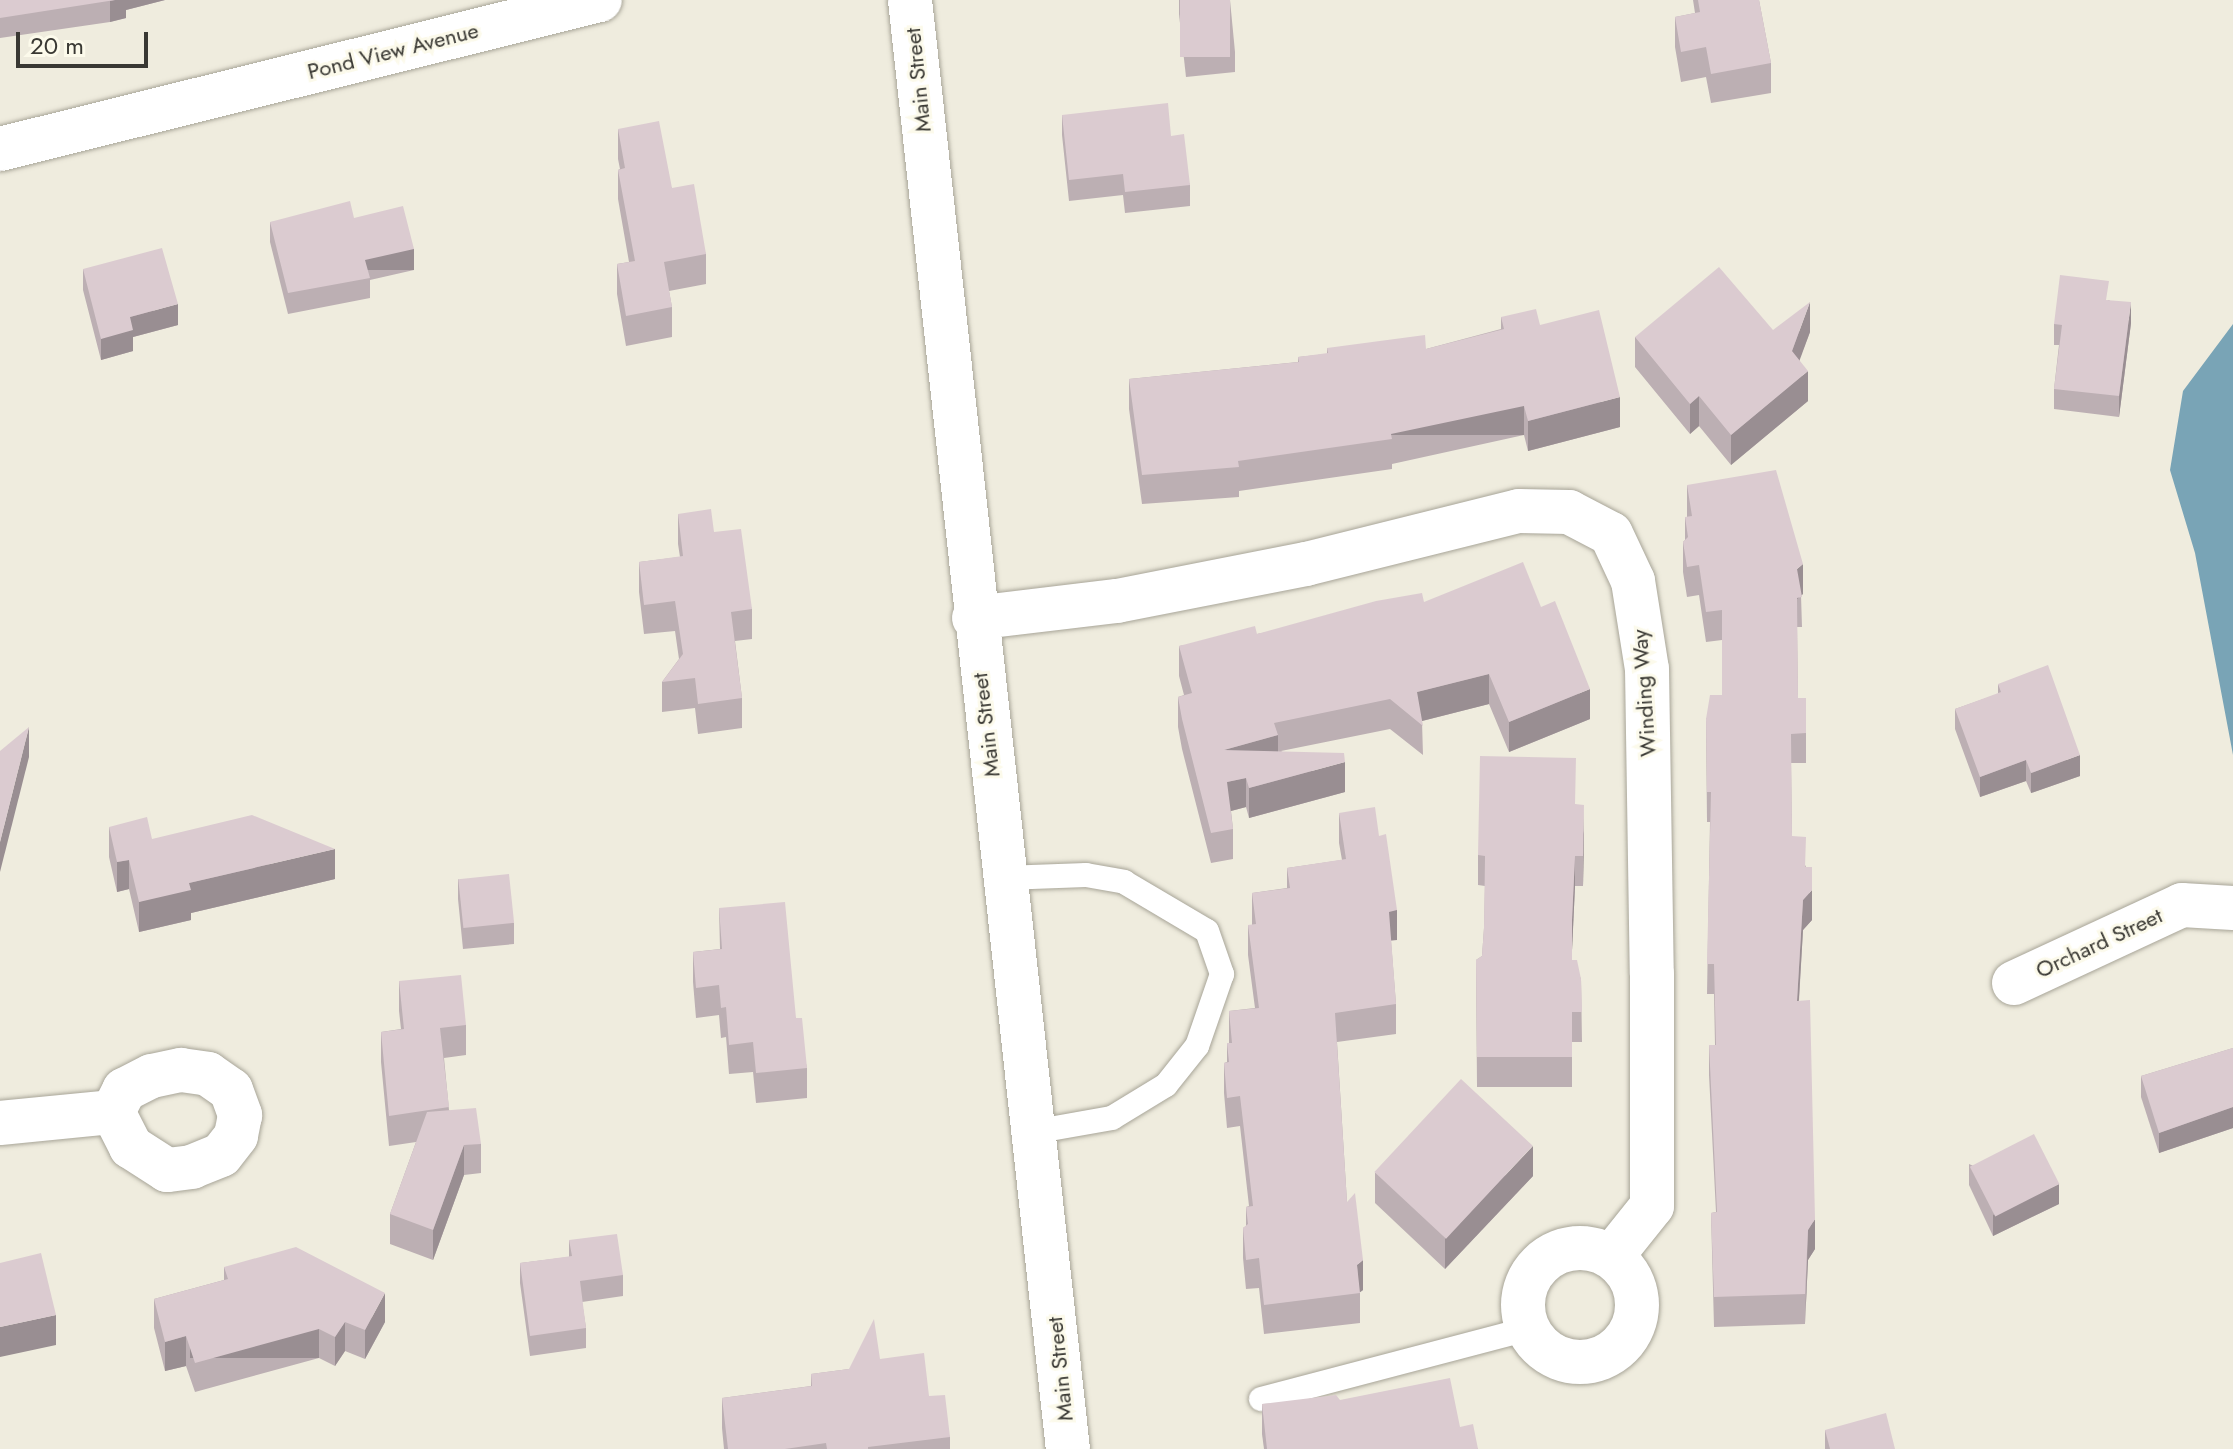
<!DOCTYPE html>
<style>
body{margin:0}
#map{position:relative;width:2233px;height:1449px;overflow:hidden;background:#efecde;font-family:Jost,sans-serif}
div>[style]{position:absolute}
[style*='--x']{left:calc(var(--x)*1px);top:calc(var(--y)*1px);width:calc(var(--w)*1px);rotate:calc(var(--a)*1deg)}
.water>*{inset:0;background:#79a4b6}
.roads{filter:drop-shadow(0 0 2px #a8a598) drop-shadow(0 0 2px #a8a598)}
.lane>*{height:24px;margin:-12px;padding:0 12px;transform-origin:12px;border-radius:12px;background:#fff}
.street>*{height:44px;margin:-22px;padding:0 22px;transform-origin:22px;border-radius:22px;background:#fff}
.street>.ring{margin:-22px;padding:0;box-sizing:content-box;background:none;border:44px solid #fff;border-radius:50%}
.secondary>*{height:44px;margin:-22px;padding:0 22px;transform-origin:22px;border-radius:22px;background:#fff}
.wall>*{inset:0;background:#bcafb3}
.shaded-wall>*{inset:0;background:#998e92;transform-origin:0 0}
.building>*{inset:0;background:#dbcbd0;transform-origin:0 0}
span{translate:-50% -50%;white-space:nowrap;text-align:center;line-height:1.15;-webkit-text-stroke:6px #fcfaeb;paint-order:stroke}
.street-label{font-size:22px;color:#393833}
.scale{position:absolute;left:16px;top:32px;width:132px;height:36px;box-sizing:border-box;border:4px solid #393833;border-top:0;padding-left:10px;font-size:24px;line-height:28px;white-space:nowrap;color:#393833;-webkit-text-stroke:6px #fcfaeb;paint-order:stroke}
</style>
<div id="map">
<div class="water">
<div style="clip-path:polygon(2233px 324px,2233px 755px,2195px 553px,2170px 470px,2183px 391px)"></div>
</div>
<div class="roads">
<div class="lane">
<div style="--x:1004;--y:878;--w:82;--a:-2.1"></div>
<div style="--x:1086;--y:875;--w:39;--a:10"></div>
<div style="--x:1124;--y:882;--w:96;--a:30.6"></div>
<div style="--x:1207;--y:931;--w:46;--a:70.8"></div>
<div style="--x:1222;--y:974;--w:76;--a:109.1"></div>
<div style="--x:1197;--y:1046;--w:50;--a:128.5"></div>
<div style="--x:1166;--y:1085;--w:63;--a:148.6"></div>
<div style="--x:1112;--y:1118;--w:80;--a:170"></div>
<div style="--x:1261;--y:1399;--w:275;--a:-14.7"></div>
</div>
<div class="street">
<div style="--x:0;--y:149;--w:618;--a:-13.95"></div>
<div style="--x:974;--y:618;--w:144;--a:-6.8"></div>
<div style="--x:1117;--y:601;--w:193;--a:-11.1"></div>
<div style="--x:1306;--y:564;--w:219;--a:-14"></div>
<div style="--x:1519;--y:511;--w:50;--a:1.1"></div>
<div style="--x:1569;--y:512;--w:47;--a:27.6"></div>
<div style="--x:1611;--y:534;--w:52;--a:64.9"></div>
<div style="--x:1633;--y:581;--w:89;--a:81"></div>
<div style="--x:1647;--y:669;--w:305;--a:89.1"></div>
<div style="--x:1652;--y:974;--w:232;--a:90"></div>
<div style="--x:1652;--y:1206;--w:64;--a:128.7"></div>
<div style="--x:2014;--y:983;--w:185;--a:-24.9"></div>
<div style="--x:2182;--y:905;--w:51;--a:3.4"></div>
<div style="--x:181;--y:1070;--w:27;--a:8"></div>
<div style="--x:208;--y:1074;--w:28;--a:35"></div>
<div style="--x:231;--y:1090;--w:27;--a:70"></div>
<div style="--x:240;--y:1115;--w:21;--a:101"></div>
<div style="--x:236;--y:1136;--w:24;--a:128"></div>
<div style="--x:221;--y:1155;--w:31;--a:158"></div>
<div style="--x:192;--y:1167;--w:25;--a:173"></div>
<div style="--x:167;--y:1170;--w:43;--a:-147.4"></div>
<div style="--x:131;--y:1147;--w:39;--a:-117"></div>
<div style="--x:113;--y:1112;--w:25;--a:-63"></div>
<div style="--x:124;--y:1090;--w:31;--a:-27"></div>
<div style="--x:152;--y:1076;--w:30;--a:-12"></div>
<div style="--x:0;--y:1123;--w:114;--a:-5.6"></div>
<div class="ring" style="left:1523px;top:1248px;width:70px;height:70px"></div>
</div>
<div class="secondary">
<div style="--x:910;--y:0;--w:1458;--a:83.78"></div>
</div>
</div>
<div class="wall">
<div style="clip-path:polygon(0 0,165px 0,126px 10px,126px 18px,110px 22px,0 38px)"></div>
<div style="clip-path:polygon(1179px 0,1230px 0,1235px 52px,1235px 72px,1186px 77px,1179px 14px)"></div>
<div style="clip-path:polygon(1693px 0,1759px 0,1771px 63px,1771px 93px,1711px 103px,1706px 77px,1681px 82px,1675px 47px,1675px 17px,1695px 13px)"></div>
<div style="clip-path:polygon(1062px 115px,1171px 136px,1190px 185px,1190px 206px,1125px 213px,1123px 195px,1069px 201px,1062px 135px)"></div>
<div style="clip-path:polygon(618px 129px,672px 188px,706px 254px,706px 284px,669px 291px,672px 307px,672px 337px,626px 346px,617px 294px,617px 264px,629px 262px,618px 199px,618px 170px,620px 169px,618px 159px)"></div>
<div style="clip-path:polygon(354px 218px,414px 270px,370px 280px,370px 298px,288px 314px,270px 242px,270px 222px)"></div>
<div style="clip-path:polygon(83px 269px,178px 325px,133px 337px,133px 351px,101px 360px,83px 290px)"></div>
<div style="clip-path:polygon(2109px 300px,2131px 323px,2119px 417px,2054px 409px,2054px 389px,2059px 345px,2054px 345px,2054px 324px)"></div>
<div style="clip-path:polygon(1501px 317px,1540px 325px,1620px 427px,1528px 451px,1524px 435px,1392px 464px,1392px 469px,1239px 491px,1239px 497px,1142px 504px,1129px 409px,1129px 379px,1298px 362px,1298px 357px,1327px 354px,1327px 348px,1426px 349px,1501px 329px)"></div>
<div style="clip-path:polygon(1773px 330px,1810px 332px,1799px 360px,1808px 401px,1731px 465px,1699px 426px,1690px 434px,1635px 367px,1635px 337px)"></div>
<div style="clip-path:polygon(1687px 485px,1803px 594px,1801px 595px,1802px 627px,1797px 627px,1798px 698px,1806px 698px,1806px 763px,1791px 763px,1792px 836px,1806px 867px,1812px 920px,1803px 930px,1799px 1001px,1815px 1249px,1808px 1260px,1805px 1324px,1714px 1327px,1711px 1213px,1716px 1212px,1709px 1075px,1709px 1045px,1715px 1045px,1714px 994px,1707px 994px,1710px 822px,1707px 822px,1706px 719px,1722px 695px,1722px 640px,1706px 642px,1699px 595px,1687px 597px,1683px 572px,1683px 542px,1685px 540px,1685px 517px,1687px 517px)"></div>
<div style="clip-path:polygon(678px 514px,714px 532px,752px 609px,752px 639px,735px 641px,742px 698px,742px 728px,698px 734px,695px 708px,662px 712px,662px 682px,679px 659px,675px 631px,644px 634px,639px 592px,639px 562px,680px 557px,678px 544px)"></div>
<div style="clip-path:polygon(1424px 602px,1541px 607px,1590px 719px,1509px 752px,1489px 704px,1422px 721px,1423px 755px,1390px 729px,1281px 751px,1345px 792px,1249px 818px,1246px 807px,1231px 811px,1233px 829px,1233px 859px,1211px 863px,1182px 749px,1178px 727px,1178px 697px,1184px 695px,1179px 676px,1179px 646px,1257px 634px)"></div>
<div style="clip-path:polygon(1998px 684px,2080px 776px,2031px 793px,2026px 781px,1980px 797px,1955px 729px,1955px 709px,1998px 694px)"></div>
<div style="clip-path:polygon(1576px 804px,1584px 834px,1583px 886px,1575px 886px,1572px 950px,1572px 960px,1581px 979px,1582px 1042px,1572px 1042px,1572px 1087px,1477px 1087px,1476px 960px,1482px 956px,1484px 928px,1485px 886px,1478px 885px,1478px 855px)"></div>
<div style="clip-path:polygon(1339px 813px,1397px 940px,1391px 941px,1396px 1004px,1396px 1034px,1337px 1042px,1347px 1202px,1363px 1290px,1360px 1292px,1360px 1323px,1264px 1334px,1259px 1288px,1246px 1289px,1243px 1258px,1243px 1228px,1246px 1226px,1246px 1207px,1249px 1206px,1240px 1126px,1227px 1128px,1224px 1093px,1224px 1063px,1227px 1062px,1227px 1043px,1229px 1043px,1229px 1011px,1255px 1008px,1248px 955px,1248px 925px,1252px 925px,1252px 893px,1287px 888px,1287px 868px,1342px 860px,1339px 843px)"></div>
<div style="clip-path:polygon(109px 827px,152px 839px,335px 879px,191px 913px,191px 920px,139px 932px,129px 889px,117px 892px,109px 857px)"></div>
<div style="clip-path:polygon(458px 879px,514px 923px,514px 944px,463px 949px,458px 899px)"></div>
<div style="clip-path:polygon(719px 908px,796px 1018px,807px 1068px,807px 1098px,756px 1103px,753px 1072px,729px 1074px,726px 1037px,721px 1038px,719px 1015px,696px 1018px,693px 982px,693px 952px,720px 949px)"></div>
<div style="clip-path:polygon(399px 981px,466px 1025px,466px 1055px,444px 1058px,449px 1110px,481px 1144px,481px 1173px,464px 1175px,433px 1260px,390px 1244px,390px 1214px,416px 1142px,389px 1146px,381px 1062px,381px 1032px,401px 1029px,399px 1011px)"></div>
<div style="clip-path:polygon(2233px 1048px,2233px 1128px,2159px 1153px,2141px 1097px,2141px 1076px)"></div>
<div style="clip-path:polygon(1969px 1164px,2059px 1204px,1993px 1236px,1969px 1185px)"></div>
<div style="clip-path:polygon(1375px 1173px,1533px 1176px,1445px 1269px,1375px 1203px)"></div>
<div style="clip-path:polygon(569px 1240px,623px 1275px,623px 1296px,582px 1302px,586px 1328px,586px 1348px,530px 1356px,520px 1283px,520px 1263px,569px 1257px)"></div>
<div style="clip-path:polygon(224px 1267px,385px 1322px,365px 1359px,345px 1351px,335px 1366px,319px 1358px,195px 1392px,186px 1366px,165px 1371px,154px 1328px,154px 1299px,224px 1280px)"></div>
<div style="clip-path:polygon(880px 1359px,929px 1396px,950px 1437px,950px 1449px,724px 1449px,722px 1428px,722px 1398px,811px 1386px,811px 1374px,849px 1369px)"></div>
<div style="clip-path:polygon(1340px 1400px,1460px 1427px,1478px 1449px,1264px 1449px,1262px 1434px,1262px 1404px)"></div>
<div style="clip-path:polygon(1825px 1430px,1895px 1449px,1825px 1449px)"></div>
</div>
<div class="shaded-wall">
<div style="clip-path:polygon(115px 0,165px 0,126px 10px,126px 18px,110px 22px,110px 1px)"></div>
<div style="left:414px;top:249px;width:21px;height:50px;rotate:90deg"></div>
<div style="clip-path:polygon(1810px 302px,1810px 332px,1792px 381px,1792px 351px)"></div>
<div style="clip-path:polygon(2131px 302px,2131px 323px,2119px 417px,2119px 396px)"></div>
<div style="clip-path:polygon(178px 304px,178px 325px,133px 337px,133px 351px,101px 360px,101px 339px,130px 317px)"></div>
<div style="clip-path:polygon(1808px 371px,1808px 401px,1731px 465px,1731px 435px)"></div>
<div style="clip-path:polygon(1699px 396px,1699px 426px,1690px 434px,1690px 404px)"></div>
<div style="clip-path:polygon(1620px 397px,1620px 427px,1528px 451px,1528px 421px)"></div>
<div style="left:1524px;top:406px;width:29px;height:136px;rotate:90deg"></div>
<div style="clip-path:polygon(1803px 564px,1803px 594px,1797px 599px,1797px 569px)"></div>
<div style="clip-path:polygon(1489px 674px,1489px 704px,1418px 722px,1417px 692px)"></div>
<div style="clip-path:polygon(1590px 689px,1590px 719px,1509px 752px,1509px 722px)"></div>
<div style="clip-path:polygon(29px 727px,29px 757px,0 872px,0 842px)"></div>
<div style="clip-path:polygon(1278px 735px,1278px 765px,1224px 750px)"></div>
<div style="clip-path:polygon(2080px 755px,2080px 776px,2031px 793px,2031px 773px)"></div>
<div style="clip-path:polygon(2026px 760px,2026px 781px,1980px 797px,1980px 777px)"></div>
<div style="clip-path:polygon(1345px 762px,1345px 792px,1249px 818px,1249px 788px)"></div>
<div style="clip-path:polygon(1246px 778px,1246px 807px,1227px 812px,1227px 782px)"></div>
<div style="clip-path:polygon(1584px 805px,1584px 834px,1583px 886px,1583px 856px)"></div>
<div style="clip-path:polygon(335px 849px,335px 879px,191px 913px,191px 920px,139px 932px,139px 902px,189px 883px)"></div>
<div style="clip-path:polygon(1575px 856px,1575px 886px,1572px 950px,1572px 920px)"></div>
<div style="clip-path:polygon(129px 860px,129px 889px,117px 892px,117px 862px)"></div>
<div style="clip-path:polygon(1812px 890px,1812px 920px,1803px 930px,1797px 1030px,1797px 1001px,1803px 900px)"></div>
<div style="left:1397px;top:910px;width:30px;height:8px;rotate:90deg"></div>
<div style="clip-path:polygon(2233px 1107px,2233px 1128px,2159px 1153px,2159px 1133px)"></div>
<div style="clip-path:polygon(464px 1145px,464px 1175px,433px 1260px,433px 1230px)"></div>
<div style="clip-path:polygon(1533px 1146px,1533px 1176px,1445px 1269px,1445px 1239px)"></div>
<div style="clip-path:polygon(2059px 1184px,2059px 1204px,1993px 1236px,1993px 1215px)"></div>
<div style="clip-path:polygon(1815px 1219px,1815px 1249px,1808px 1260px,1805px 1324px,1808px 1230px)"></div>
<div style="clip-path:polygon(1363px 1260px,1363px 1290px,1359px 1293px,1357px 1265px)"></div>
<div style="clip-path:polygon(385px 1293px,385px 1322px,365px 1359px,365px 1330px)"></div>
<div style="clip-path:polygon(56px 1315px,56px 1345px,0 1357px,0 1327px)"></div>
<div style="clip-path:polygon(345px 1322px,345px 1351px,335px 1366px,335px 1337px)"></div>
<div style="left:319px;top:1329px;width:29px;height:129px;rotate:90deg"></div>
<div style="clip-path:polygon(186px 1336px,186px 1366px,165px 1371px,165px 1342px)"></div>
</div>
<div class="building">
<div style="clip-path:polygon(0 0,115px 0,0 18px)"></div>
<div style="left:1180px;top:0;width:50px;height:57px"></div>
<div style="clip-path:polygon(1698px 0,1759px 0,1771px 63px,1711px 74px,1706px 47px,1681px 52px,1675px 17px,1700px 12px)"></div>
<div style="clip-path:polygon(1168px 103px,1171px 136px,1184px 134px,1190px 185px,1125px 192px,1123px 174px,1069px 180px,1062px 115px)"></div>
<div style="clip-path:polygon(659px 121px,672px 188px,694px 184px,706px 254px,664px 262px,672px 307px,626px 316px,617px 264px,635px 261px,618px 170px,625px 168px,618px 129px)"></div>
<div style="clip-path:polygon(350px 201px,354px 218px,403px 206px,414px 249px,365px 260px,370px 278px,288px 293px,270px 222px)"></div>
<div style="clip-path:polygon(162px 248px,178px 304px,130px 317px,133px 330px,101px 339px,83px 269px)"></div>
<div style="clip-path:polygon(1719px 267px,1773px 330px,1810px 302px,1792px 351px,1808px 371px,1731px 435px,1699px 396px,1690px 404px,1635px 337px)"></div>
<div style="clip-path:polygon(2060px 275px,2109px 281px,2106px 300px,2131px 302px,2119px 396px,2054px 389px,2062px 325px,2054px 324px)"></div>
<div style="clip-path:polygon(1536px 309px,1540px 325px,1599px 310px,1620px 397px,1528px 421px,1524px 406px,1391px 434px,1392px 439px,1238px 461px,1239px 467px,1142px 475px,1129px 379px,1299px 362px,1298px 357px,1328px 353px,1327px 348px,1425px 335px,1426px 349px,1504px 329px,1501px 317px)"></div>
<div style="clip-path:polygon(1776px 470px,1803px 564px,1797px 569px,1802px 597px,1797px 598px,1798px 698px,1806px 698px,1806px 733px,1791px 734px,1792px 836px,1806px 837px,1805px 867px,1812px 867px,1812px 890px,1803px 900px,1797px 1001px,1810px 1000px,1815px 1219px,1808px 1230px,1805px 1294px,1714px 1297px,1711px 1213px,1717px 1212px,1709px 1045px,1716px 1045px,1714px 964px,1707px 964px,1711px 792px,1707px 792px,1706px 719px,1710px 695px,1722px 695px,1722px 610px,1706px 612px,1699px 565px,1687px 567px,1683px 542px,1688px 537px,1685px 517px,1692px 516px,1687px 485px)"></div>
<div style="clip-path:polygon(711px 509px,714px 532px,741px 529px,752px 609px,731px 612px,742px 698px,698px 704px,695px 678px,662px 682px,683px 654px,675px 601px,644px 605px,639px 562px,683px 556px,678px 514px)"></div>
<div style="clip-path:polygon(1523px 562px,1541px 607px,1555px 601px,1590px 689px,1509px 722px,1489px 674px,1417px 692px,1423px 726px,1390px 699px,1274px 723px,1278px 735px,1224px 750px,1344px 753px,1345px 762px,1249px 788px,1246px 778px,1227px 782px,1233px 829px,1211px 833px,1182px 719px,1178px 697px,1192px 693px,1179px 646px,1255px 626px,1257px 634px,1376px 601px,1422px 593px,1424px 602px)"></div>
<div style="clip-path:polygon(2048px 665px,2080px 755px,2031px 773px,2026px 760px,1980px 777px,1955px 709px,2001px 692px,1998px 684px)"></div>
<div style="clip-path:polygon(29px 727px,0 842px,0 751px)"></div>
<div style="clip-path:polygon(1480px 756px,1576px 758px,1575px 804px,1584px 805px,1583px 856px,1575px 856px,1572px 920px,1572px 960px,1577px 960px,1581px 979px,1582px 1012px,1572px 1012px,1572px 1057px,1477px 1057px,1476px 960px,1482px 956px,1484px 928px,1485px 856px,1478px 855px)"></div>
<div style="clip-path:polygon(1375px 807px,1379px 836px,1386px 834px,1397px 910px,1389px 912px,1396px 1004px,1335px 1013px,1347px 1202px,1355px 1193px,1363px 1260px,1357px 1265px,1360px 1293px,1264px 1305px,1259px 1258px,1246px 1260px,1243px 1228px,1248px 1224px,1246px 1207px,1253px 1206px,1240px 1096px,1227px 1098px,1224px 1063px,1229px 1062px,1227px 1043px,1232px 1043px,1229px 1011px,1259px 1008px,1248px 925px,1256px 924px,1252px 893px,1290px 888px,1287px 868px,1346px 859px,1339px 813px)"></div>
<div style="clip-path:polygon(252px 815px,335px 849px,189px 883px,191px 890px,139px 902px,129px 860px,117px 862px,109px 827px,147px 817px,152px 839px)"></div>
<div style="left:509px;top:874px;width:49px;height:51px;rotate:84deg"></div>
<div style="clip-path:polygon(785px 902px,796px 1018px,802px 1018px,807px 1068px,756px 1073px,753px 1042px,729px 1045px,726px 1007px,721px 1008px,719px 985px,696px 988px,693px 952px,722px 949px,719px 908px)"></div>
<div style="clip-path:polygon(461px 975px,466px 1025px,440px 1028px,449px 1107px,389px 1116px,381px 1032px,404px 1029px,399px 981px)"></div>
<div style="clip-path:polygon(2233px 1048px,2233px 1107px,2159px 1133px,2141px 1076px)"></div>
<div style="left:1461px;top:1079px;width:98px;height:127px;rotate:43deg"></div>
<div style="clip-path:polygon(476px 1108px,481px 1144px,464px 1145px,433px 1230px,390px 1214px,427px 1112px)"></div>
<div style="left:2034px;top:1134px;width:56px;height:72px;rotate:63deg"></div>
<div style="clip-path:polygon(617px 1234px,623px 1275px,580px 1281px,586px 1328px,530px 1336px,520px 1263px,572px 1256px,569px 1240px)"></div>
<div style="clip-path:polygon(296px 1247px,385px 1293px,365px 1330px,345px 1322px,335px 1337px,319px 1329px,195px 1363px,186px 1336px,165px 1342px,154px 1299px,228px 1279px,224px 1267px)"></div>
<div style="clip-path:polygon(41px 1253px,56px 1315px,0 1327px,0 1263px)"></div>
<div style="clip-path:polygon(874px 1319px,880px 1359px,924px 1353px,929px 1396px,945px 1395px,950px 1437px,868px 1447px,868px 1449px,827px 1449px,826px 1443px,785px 1449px,728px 1449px,722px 1398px,812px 1386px,811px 1374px,849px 1369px)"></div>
<div style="clip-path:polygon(1450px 1378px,1460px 1427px,1473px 1424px,1478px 1449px,1267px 1449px,1262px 1404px,1336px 1395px,1340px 1400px)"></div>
<div style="clip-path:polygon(1886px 1413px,1895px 1449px,1830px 1449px,1825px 1430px)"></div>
</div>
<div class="street-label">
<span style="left:393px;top:51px;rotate:-14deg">Pond View Avenue</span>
<span style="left:918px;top:80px;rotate:-96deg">Main Street</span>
<span style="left:1644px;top:693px;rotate:-94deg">Winding Way</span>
<span style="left:986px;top:725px;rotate:-97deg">Main Street</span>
<span style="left:2099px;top:943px;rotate:-25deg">Orchard Street</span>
<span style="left:1060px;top:1369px;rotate:-96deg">Main Street</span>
</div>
<div class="scale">20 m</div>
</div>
